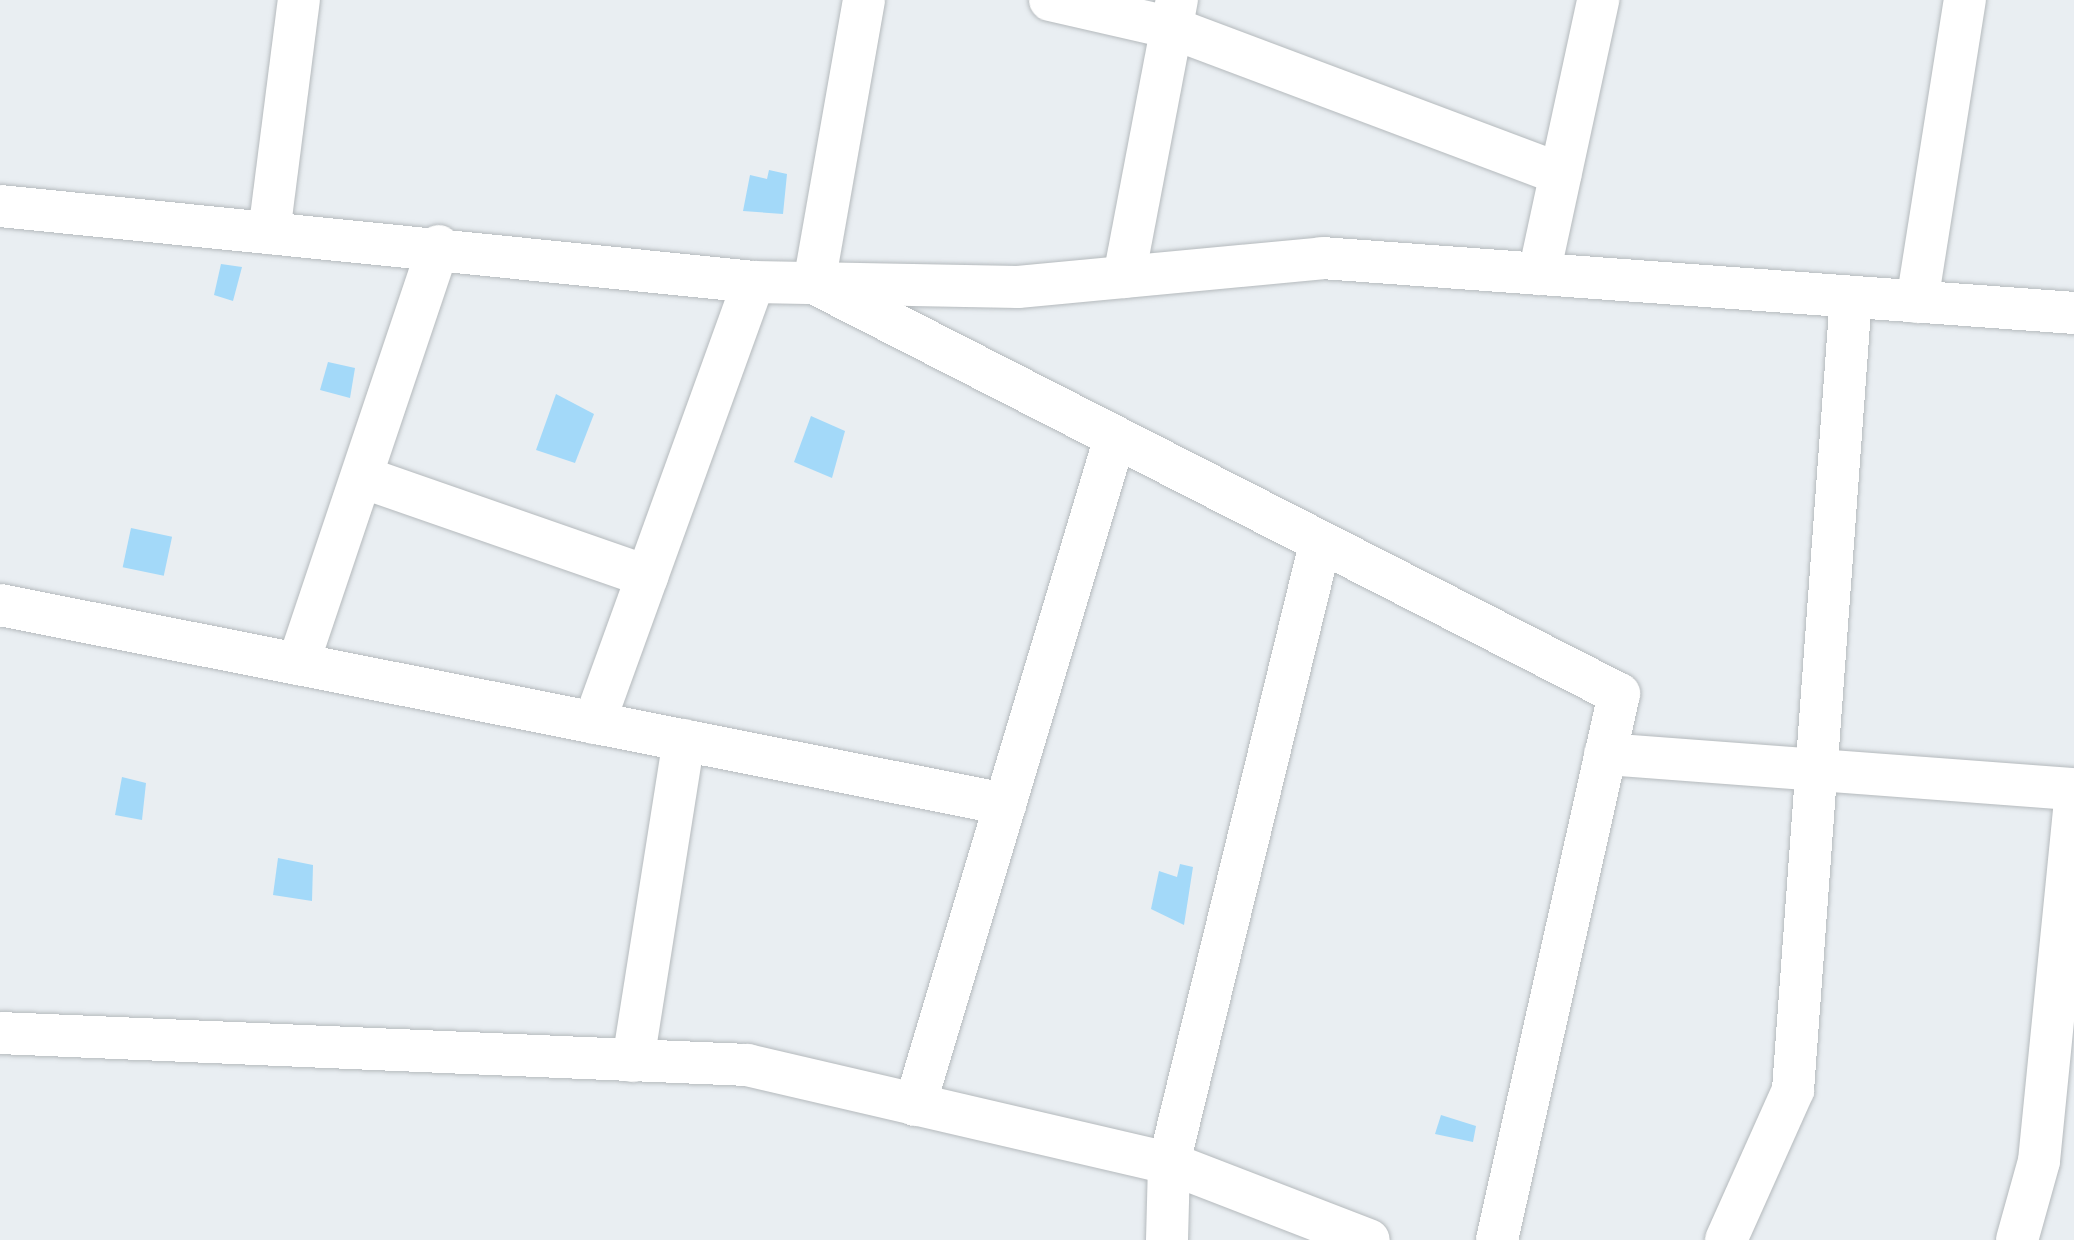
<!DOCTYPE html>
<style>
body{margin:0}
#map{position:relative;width:2074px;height:1240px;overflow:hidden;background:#e9eef2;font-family:"Public Sans",sans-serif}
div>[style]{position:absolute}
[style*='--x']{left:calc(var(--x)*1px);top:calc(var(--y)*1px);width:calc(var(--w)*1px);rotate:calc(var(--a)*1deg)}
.building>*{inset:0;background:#a3d9f9;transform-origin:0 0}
.roads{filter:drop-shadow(0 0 2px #b5babd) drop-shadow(0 0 2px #b5babd)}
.minor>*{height:42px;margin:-21px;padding:0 21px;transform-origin:21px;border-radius:21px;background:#fff}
span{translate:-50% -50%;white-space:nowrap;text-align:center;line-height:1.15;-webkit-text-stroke:8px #fff;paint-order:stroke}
</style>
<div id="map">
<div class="building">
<div style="clip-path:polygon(769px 170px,787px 174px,783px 214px,743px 211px,750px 175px,767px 179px)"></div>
<div style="clip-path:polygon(221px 264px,242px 267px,233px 301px,214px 295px)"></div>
<div style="clip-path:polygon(328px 362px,355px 368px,350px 398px,320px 390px)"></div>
<div style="clip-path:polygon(556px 394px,594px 414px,575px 463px,536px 450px)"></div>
<div style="clip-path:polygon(811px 416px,845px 431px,832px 478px,794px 462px)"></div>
<div style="left:131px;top:528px;width:42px;height:40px;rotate:12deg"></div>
<div style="clip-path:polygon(122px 777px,146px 783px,142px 820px,115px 815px)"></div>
<div style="clip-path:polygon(278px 858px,313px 865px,312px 901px,273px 895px)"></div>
<div style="clip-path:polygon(1180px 864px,1193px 867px,1184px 925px,1151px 909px,1159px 871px,1177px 877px)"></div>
<div style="clip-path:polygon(1441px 1115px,1476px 1126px,1473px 1142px,1435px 1134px)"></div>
</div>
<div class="roads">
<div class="minor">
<div style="--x:864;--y:0;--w:287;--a:100"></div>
<div style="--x:814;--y:283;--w:904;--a:27.05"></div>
<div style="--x:1619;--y:694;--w:559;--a:102.6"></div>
<div style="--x:1050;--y:0;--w:125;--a:12.9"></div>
<div style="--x:1172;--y:28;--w:415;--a:20.6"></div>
<div style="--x:0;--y:206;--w:758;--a:5.76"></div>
<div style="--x:754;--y:282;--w:264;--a:1.1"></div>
<div style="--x:1018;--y:287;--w:305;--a:-5.4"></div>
<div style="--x:1322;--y:258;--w:754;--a:4.18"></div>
<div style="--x:269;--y:233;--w:235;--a:-82.7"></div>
<div style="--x:1539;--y:274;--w:280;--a:-77.8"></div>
<div style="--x:1124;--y:277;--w:282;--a:-79.2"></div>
<div style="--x:1917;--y:302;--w:306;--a:-81"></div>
<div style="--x:362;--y:477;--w:302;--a:19.2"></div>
<div style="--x:0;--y:605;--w:1025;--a:11.2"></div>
<div style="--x:298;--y:664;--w:441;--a:-71.4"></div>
<div style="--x:594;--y:723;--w:469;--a:-70.1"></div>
<div style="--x:1605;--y:754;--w:470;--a:4.3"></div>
<div style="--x:0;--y:1033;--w:748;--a:2.45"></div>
<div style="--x:747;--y:1065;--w:433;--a:13.1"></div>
<div style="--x:1169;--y:1163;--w:214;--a:21.1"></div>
<div style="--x:633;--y:1061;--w:325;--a:-81"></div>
<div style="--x:915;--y:1105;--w:693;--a:-73.32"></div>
<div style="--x:1167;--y:1240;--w:77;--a:-88.5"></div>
<div style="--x:1169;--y:1163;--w:637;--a:-76.29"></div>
<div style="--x:1726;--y:1240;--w:164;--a:-65.9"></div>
<div style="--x:1793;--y:1090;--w:795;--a:-85.82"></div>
<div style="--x:2017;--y:1240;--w:82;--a:-74.4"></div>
<div style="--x:2039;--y:1161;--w:354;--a:-84.3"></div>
</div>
</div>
</div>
